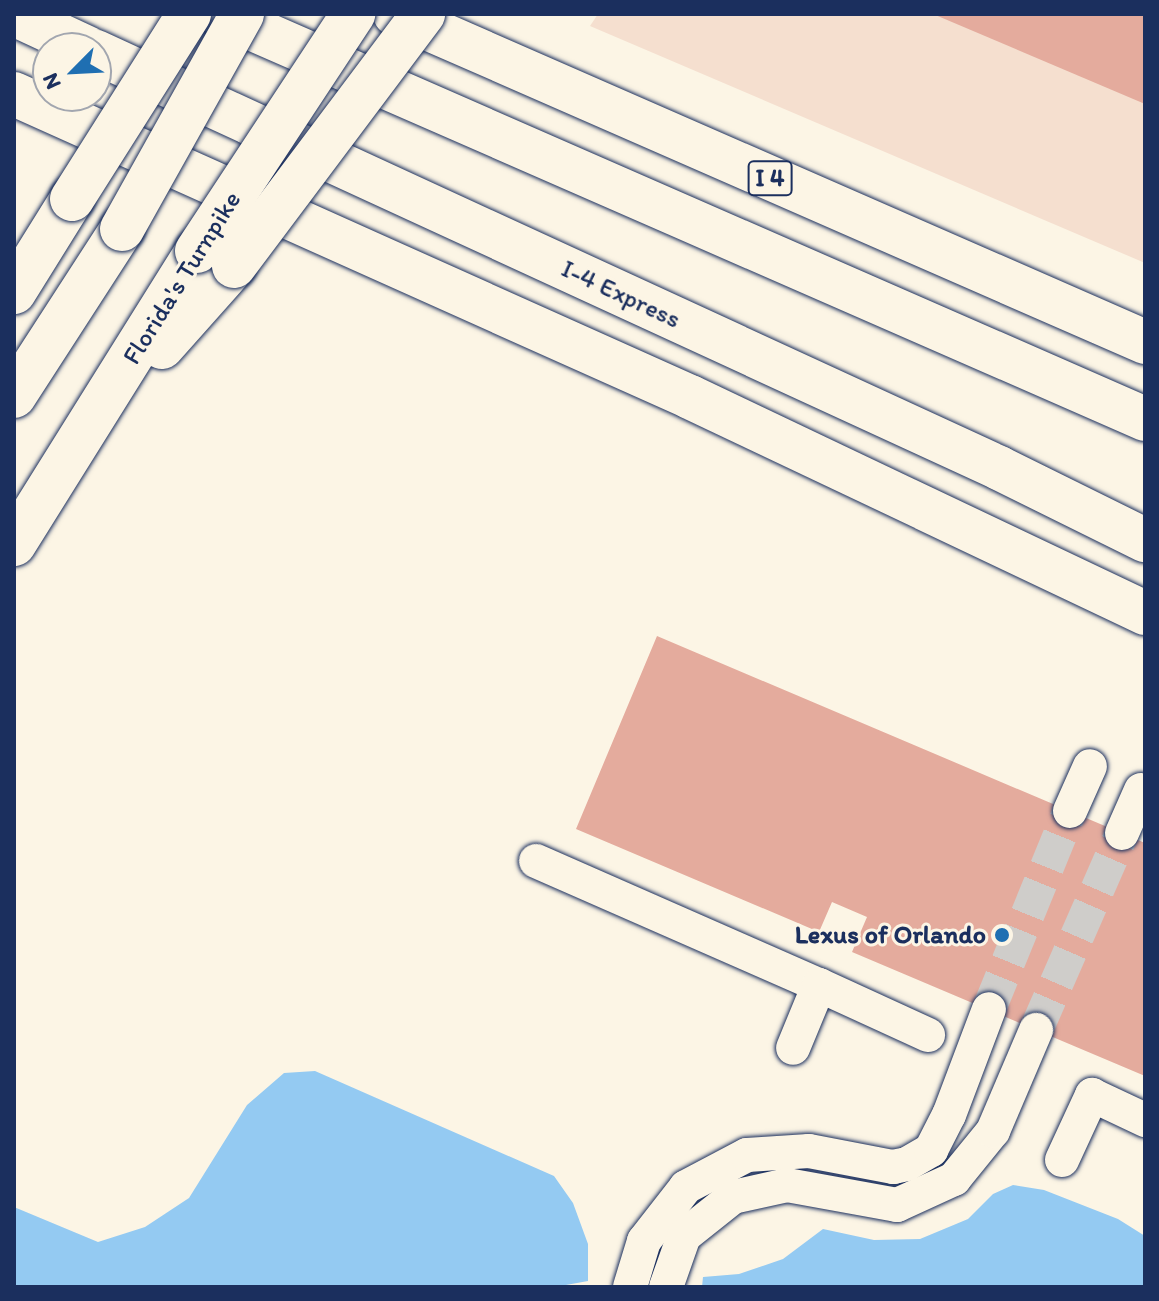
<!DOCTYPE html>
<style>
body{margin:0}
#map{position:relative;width:1159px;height:1301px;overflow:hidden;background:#fcf5e5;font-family:Itim,sans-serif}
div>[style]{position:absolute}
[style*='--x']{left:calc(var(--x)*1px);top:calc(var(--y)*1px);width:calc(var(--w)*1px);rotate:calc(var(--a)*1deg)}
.built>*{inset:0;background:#f5dfcf}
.water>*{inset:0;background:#94caf2}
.building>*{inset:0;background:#e4ab9d}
.minor-tunnel>*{height:34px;margin-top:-17px;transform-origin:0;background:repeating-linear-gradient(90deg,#cfcdca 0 34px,transparent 0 51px)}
.roads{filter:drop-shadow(0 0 2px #1b2f5e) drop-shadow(0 0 2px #1b2f5e)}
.minor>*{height:34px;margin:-17px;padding:0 17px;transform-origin:17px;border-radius:17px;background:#fcf5e5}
.highway>*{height:44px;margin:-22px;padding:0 22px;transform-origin:22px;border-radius:22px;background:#fcf5e5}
.bridges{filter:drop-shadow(0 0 2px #1b2f5e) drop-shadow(0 0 2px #1b2f5e)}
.highway-bridge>*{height:44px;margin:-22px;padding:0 22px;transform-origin:22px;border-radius:22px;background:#fcf5e5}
.dots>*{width:22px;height:22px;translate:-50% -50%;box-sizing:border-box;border:4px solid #fcf5e5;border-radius:50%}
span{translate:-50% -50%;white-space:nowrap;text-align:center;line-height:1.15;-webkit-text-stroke:6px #fcf5e5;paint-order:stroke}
.shield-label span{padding:2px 6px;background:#fcf5e5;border:2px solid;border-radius:6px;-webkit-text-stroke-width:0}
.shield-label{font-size:24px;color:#1b2f5e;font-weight:700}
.street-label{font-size:26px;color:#1b2f5e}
.poi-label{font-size:26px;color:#1b2f5e;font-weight:700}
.right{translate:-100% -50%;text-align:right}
.frame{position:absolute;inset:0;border:16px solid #1b2f5e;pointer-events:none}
.north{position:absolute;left:32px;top:32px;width:80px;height:80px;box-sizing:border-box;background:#fcf5e5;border:2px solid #a2a6af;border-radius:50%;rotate:246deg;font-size:22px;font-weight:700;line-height:32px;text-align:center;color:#1b2f5e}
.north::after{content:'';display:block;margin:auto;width:28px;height:36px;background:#1f6fb2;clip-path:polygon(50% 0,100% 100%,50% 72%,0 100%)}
</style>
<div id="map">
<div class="built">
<div style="clip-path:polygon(598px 14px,1145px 14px,1145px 263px,590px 26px)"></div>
</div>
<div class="water">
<div style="clip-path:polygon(315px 1071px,554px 1176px,573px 1203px,588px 1244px,588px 1281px,555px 1287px,14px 1287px,14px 1207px,98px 1242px,145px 1227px,189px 1198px,247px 1105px,284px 1073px)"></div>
<div style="clip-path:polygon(1013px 1185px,1044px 1190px,1118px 1219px,1145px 1236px,1145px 1287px,702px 1287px,703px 1277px,739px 1274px,783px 1259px,823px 1229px,874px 1240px,920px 1239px,968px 1219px,993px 1194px)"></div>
</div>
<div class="building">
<div style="clip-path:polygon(933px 14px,1145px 14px,1145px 104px)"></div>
<div style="clip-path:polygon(657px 636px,1145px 843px,1145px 1076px,852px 952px,867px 917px,832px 902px,819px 932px,576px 829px)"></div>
</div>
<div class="minor-tunnel">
<div style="--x:989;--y:1009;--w:214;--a:-67.8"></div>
<div style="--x:1036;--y:1030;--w:215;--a:-66.4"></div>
</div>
<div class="roads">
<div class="minor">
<div style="--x:1070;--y:811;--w:49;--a:-66"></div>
<div style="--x:1122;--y:833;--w:47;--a:-66.2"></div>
<div style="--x:536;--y:861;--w:309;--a:23.7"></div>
<div style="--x:819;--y:985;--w:68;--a:112.4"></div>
<div style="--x:819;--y:985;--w:120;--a:24.6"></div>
<div style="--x:1062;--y:1160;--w:72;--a:-65.2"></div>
<div style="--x:1092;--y:1095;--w:59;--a:25.3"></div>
<div style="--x:630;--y:1287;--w:48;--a:-73.1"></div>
<div style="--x:644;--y:1241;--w:68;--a:-52.1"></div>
<div style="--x:686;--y:1187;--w:69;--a:-27.7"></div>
<div style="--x:747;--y:1155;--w:62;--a:-3.7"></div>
<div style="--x:809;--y:1151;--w:86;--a:10.8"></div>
<div style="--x:893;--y:1167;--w:14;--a:-12"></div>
<div style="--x:907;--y:1164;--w:28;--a:-30"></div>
<div style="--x:931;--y:1150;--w:39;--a:-63"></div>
<div style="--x:949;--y:1115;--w:113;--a:-69.3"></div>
<div style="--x:666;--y:1287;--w:54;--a:-70.6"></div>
<div style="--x:684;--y:1236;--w:63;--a:-38.5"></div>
<div style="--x:733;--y:1197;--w:55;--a:-12.5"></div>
<div style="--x:787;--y:1185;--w:112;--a:10.3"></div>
<div style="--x:897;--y:1205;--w:63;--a:-24.5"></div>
<div style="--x:954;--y:1179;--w:62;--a:-50.9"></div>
<div style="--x:993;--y:1131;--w:110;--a:-66.9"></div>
</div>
<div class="highway">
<div style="--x:14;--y:14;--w:81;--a:25"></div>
<div style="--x:219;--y:14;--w:1011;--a:23.62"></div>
<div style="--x:395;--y:14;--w:819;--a:23.62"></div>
<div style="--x:96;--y:52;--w:994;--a:24.73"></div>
<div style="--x:999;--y:468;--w:163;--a:26.3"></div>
<div style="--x:14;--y:94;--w:741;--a:24.14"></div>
<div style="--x:690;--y:397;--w:504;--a:25.39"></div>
<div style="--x:14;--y:292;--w:110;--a:-58.1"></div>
<div style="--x:162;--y:347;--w:108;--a:-48.4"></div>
<div style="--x:14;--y:396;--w:199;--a:-57.1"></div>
<div style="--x:14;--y:544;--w:345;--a:-58"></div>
</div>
</div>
<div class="bridges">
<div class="highway-bridge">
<div style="--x:72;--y:199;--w:219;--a:-57.7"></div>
<div style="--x:122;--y:229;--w:246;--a:-60.8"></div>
<div style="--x:197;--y:251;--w:284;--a:-56.6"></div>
<div style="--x:234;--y:266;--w:315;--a:-53.1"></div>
</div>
</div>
<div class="dots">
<div style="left:1002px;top:935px;background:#1f6fb2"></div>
</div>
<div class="shield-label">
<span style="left:770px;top:178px">I 4</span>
</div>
<div class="street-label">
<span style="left:182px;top:278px;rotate:-58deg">Florida's Turnpike</span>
<span style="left:621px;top:294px;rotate:25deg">I-4 Express</span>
</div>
<div class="poi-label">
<span class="right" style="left:986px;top:935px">Lexus of Orlando</span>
</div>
<div class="frame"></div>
<div class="north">N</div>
</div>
